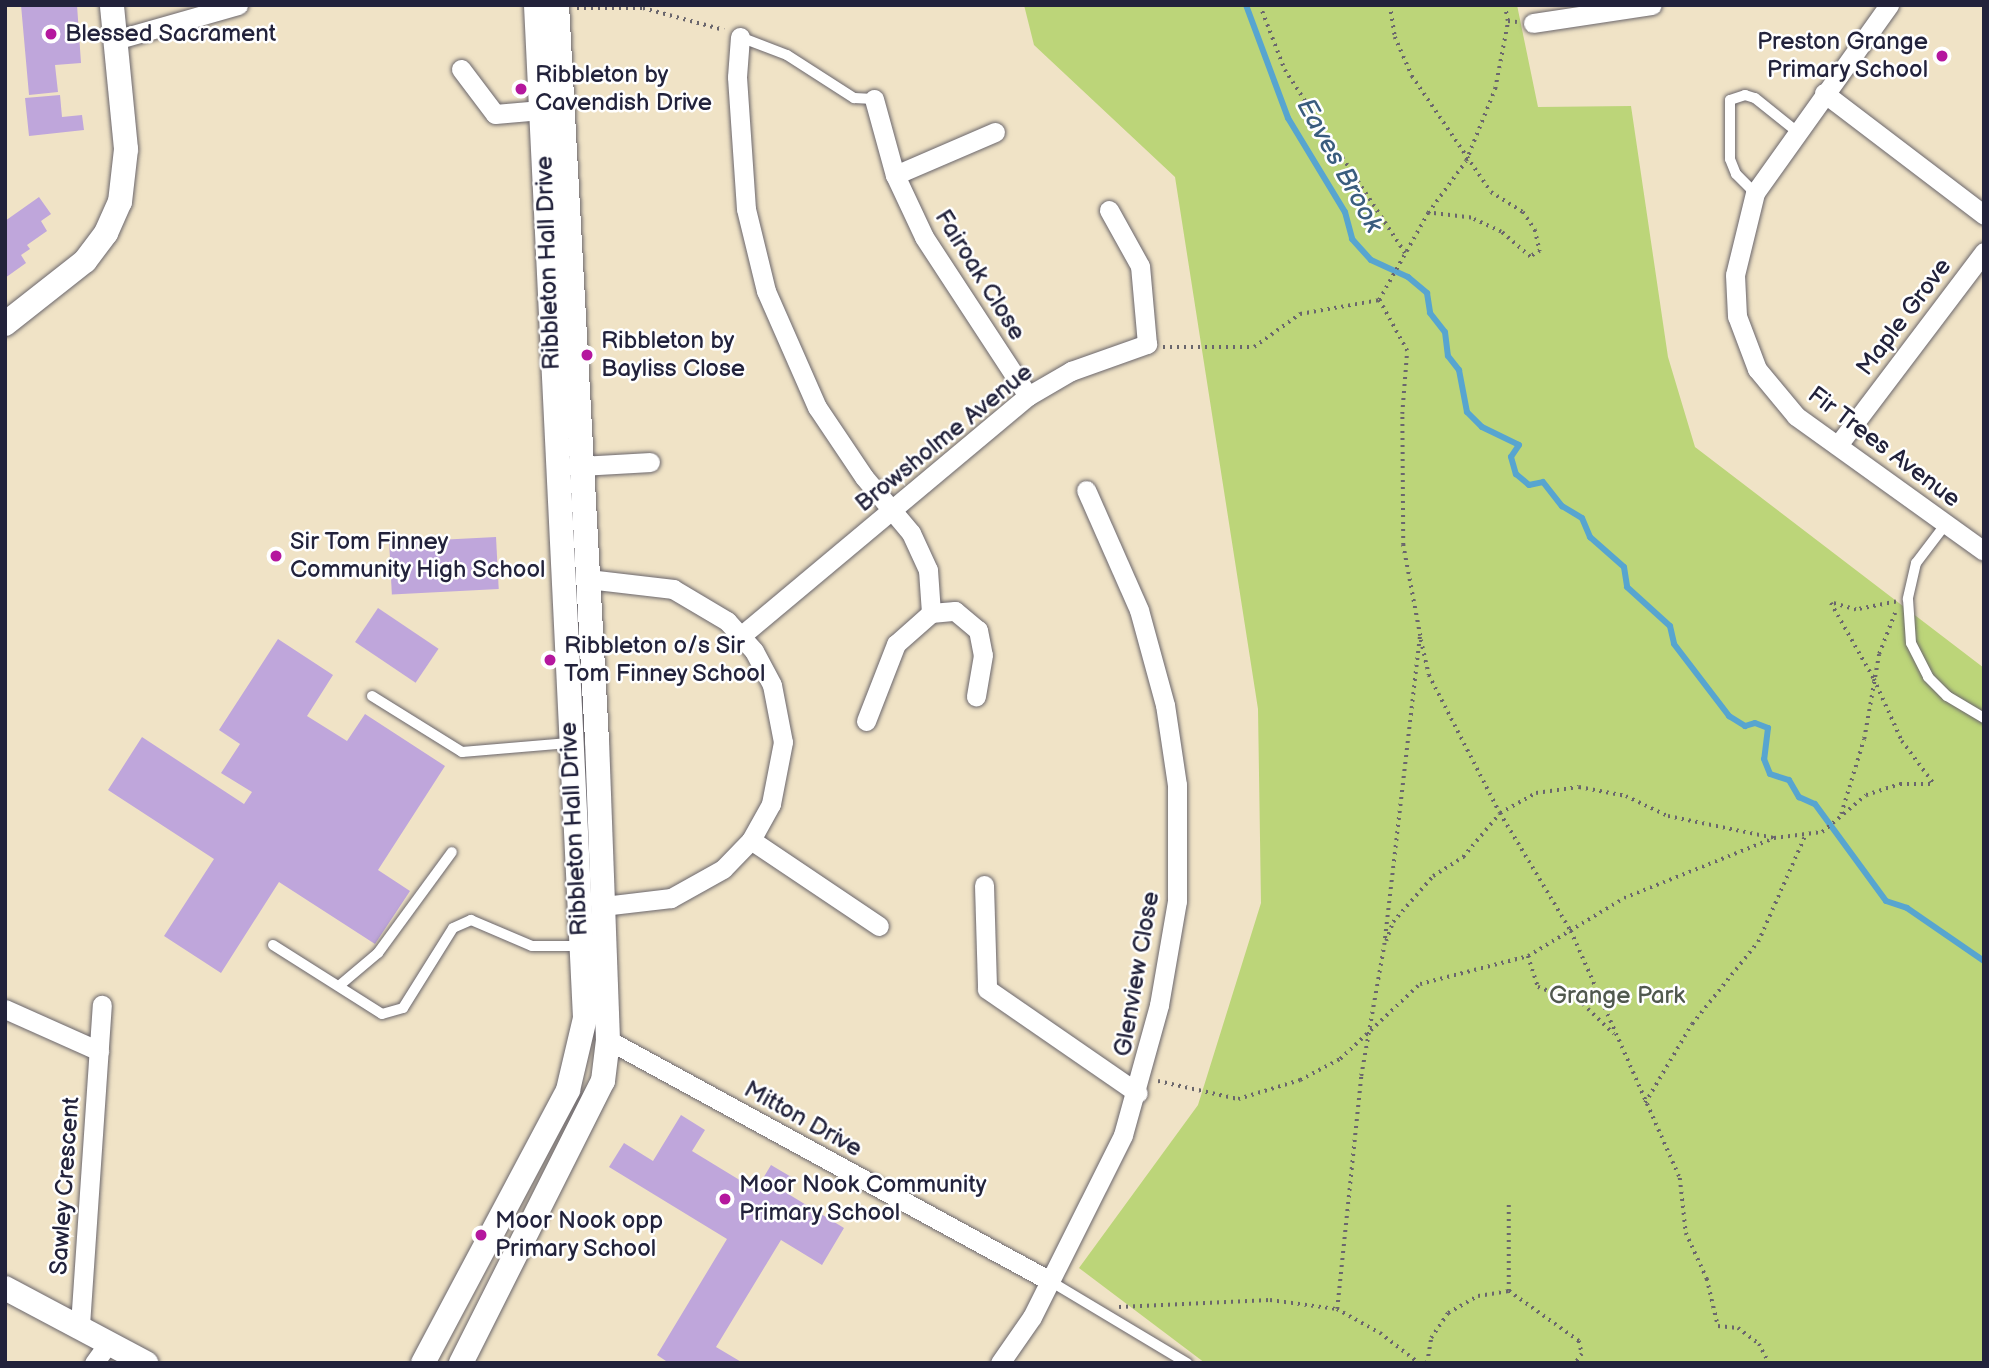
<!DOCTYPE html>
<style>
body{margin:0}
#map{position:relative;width:1989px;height:1368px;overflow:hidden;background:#f0e3c6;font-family:"Balsamiq Sans",sans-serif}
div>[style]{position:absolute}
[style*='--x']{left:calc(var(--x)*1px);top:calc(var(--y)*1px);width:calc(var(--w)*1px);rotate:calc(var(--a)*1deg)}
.green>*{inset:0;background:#bcd579}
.stream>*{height:6px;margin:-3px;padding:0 3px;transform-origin:3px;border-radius:3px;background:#57a5d0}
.building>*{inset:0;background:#bfa6db;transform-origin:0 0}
.path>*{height:3.5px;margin-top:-1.75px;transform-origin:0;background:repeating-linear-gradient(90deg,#6a666c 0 2px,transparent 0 7px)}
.roads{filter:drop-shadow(0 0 2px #6a666c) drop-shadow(0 0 2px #6a666c)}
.service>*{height:10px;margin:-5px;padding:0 5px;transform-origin:5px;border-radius:5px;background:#fff}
.minor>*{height:19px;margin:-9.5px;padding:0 9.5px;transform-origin:9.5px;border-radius:9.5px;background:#fff}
.tertiary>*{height:24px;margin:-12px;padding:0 12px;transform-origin:12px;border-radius:12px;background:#fff}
.dots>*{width:19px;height:19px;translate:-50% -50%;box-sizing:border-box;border:4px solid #fff;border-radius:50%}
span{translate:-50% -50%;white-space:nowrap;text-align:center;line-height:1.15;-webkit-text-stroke:5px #fff;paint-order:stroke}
.poi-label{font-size:24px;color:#22223b}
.left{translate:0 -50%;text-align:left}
.right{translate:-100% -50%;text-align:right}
.street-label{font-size:24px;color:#22223b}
.park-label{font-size:24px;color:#50584e}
.water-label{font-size:26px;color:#3a5d7e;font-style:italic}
.frame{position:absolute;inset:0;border:7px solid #22223b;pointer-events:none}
</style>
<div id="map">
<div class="green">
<div style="clip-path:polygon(1024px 5px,1517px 5px,1538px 107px,1631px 106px,1668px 357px,1695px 447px,1984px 668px,1984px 1363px,1205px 1363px,1079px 1268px,1198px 1105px,1261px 903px,1258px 709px,1175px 177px,1034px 45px)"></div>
</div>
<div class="stream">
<div style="--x:1246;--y:5;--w:121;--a:69.6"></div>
<div style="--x:1288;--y:118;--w:110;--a:58.8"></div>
<div style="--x:1345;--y:212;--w:28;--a:75"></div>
<div style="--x:1352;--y:239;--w:28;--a:48"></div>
<div style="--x:1371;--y:260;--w:41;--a:24.7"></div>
<div style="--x:1408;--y:277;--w:25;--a:40"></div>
<div style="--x:1427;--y:293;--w:20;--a:81"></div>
<div style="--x:1430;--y:313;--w:24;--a:52"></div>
<div style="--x:1445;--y:332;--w:24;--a:83"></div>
<div style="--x:1448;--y:356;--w:18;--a:52"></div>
<div style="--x:1459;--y:370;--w:43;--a:79.2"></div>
<div style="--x:1467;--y:412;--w:21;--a:45"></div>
<div style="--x:1482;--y:427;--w:41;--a:25.9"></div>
<div style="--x:1519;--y:445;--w:14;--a:124"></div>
<div style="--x:1511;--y:457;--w:18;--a:74"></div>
<div style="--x:1516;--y:474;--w:17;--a:40"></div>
<div style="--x:1529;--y:485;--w:14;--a:-12"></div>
<div style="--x:1543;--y:482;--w:31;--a:52"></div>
<div style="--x:1562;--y:506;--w:23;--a:31"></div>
<div style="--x:1582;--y:518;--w:21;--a:67"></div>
<div style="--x:1590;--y:537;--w:45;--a:41.4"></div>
<div style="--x:1624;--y:567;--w:20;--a:81"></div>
<div style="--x:1627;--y:587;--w:58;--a:42.2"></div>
<div style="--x:1670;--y:626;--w:18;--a:77"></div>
<div style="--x:1674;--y:644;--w:91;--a:52.6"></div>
<div style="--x:1729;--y:716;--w:19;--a:32"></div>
<div style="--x:1745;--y:726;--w:10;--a:-17"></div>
<div style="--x:1755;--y:723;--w:14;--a:21"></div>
<div style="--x:1768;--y:728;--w:31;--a:97"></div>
<div style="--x:1764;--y:759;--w:16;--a:68"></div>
<div style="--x:1770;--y:774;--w:20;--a:18"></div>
<div style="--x:1789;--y:780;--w:20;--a:60"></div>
<div style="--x:1799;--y:797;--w:17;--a:24"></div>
<div style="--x:1815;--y:804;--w:120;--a:53.8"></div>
<div style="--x:1886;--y:901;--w:22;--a:18"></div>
<div style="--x:1907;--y:908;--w:93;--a:34.5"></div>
</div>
<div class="building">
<div style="clip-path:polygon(21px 5px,77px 5px,81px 63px,55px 65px,58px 92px,29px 95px)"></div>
<div style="clip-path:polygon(60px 95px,62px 117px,82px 115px,84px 130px,29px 136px,25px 98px)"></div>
<div style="clip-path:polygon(39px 197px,51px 214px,41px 221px,47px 231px,27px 245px,30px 249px,21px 255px,26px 263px,5px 278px,5px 221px)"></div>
<div style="left:496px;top:537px;width:52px;height:107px;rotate:87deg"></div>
<div style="left:378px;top:608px;width:73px;height:41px;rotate:34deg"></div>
<div style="clip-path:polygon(278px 639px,333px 675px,307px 716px,347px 741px,365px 714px,445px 766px,378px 870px,410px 891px,375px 944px,279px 882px,221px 973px,164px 936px,214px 859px,108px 790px,142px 737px,244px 804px,252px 792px,221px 773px,240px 744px,219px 730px)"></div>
<div style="clip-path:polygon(681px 1115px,705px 1130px,692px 1151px,756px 1190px,771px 1165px,793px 1178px,785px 1192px,844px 1228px,822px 1265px,781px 1240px,716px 1347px,743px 1363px,669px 1363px,657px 1355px,727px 1239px,609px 1167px,624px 1143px,653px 1161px)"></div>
</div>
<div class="path">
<div style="--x:1260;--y:5;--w:70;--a:69"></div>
<div style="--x:1285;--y:70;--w:219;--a:56.7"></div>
<div style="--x:1390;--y:5;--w:32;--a:81"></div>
<div style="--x:1395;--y:37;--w:43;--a:66.4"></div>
<div style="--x:1412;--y:76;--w:140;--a:55.7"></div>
<div style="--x:1491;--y:192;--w:38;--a:32"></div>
<div style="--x:1523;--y:212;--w:22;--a:56"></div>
<div style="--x:1535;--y:230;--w:22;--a:77"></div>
<div style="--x:1540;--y:251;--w:12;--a:149"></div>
<div style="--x:1530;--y:257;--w:38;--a:-139"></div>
<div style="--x:1501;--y:232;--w:33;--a:-155"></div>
<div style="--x:1471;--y:218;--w:42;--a:-173.2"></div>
<div style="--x:1505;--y:5;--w:16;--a:79"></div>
<div style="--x:577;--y:8;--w:66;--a:0"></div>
<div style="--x:643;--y:8;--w:84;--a:15.2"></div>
<div style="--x:1163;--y:347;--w:91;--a:0"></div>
<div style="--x:1254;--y:347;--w:57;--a:-35.7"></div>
<div style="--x:1300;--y:314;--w:80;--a:-10"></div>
<div style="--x:1896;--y:602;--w:41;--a:168.7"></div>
<div style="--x:1856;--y:610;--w:26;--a:-164"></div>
<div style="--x:1831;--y:603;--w:87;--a:60.5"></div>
<div style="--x:1874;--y:679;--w:68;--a:65.7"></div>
<div style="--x:1902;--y:741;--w:54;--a:53.3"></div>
<div style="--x:1421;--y:640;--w:36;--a:77"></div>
<div style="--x:1429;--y:675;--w:155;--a:62.8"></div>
<div style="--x:1500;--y:813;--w:138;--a:59"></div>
<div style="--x:1571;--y:931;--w:270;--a:66.2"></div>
<div style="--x:1680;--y:1178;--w:55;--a:83.8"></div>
<div style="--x:1686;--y:1233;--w:51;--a:65.5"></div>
<div style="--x:1707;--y:1279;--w:48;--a:76.8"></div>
<div style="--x:1718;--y:1326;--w:20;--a:6"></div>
<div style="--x:1738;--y:1328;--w:26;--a:37"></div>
<div style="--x:1759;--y:1344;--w:21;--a:62"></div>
<div style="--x:1841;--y:814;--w:78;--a:-73"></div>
<div style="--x:1864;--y:739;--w:86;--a:-80"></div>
<div style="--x:1879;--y:654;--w:44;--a:-68.7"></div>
<div style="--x:1386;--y:941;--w:20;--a:-70"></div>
<div style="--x:1393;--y:922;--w:61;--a:-49"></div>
<div style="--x:1433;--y:876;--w:36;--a:-32"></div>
<div style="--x:1463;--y:857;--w:57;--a:-49.9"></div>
<div style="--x:1500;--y:813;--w:41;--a:-29.1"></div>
<div style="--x:1536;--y:793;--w:43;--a:-7.9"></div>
<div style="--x:1579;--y:787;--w:48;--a:10.8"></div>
<div style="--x:1626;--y:796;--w:47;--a:25.5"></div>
<div style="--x:1668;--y:816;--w:108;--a:11.7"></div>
<div style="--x:1774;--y:838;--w:48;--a:-7.1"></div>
<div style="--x:1822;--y:832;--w:57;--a:-40.1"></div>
<div style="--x:1866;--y:795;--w:36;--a:-18"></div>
<div style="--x:1900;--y:784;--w:34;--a:0"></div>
<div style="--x:1528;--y:956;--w:33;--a:72"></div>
<div style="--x:1538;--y:987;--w:48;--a:20.7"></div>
<div style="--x:1583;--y:1004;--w:43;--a:44.1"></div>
<div style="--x:1158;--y:1081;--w:82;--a:12.7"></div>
<div style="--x:1238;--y:1099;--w:65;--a:-17"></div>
<div style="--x:1300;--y:1080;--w:45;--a:-27.7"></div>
<div style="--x:1340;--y:1059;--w:110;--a:-43.2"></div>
<div style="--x:1420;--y:984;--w:112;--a:-14.5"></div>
<div style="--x:1528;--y:956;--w:112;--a:-31.1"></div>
<div style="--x:1624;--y:898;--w:162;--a:-21.8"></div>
<div style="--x:1645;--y:1103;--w:92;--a:-59.3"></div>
<div style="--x:1692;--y:1024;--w:105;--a:-51.2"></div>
<div style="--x:1758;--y:942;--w:116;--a:-66.1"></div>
<div style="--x:1509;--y:1205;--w:86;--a:90"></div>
<div style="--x:1509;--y:1291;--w:86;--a:35.5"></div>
<div style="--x:1579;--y:1341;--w:13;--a:77"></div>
<div style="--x:1582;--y:1354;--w:11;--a:124"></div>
<div style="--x:1119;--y:1307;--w:151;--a:-2.7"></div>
<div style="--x:1270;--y:1300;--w:68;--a:7.7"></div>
<div style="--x:1337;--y:1309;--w:49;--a:29.2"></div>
<div style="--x:1380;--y:1333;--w:49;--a:37.6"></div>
<div style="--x:1337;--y:1309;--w:234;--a:-84.1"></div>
<div style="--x:1361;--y:1076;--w:133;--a:-80"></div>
<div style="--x:1384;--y:945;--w:311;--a:-83.4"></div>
<div style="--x:1420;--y:636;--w:93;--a:-100.6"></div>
<div style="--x:1403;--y:545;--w:131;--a:-90.4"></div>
<div style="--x:1402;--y:414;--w:63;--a:-85.5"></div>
<div style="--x:1407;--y:351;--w:58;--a:-118.8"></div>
<div style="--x:1379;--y:300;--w:100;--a:-60.6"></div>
<div style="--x:1428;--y:213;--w:64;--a:-53.8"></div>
<div style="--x:1466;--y:161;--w:78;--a:-68.1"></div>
<div style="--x:1495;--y:89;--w:69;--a:-79.2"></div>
<div style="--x:1508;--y:21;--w:9;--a:6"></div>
<div style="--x:1427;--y:1363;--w:25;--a:-81"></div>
<div style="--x:1431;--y:1338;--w:30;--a:-56"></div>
<div style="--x:1448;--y:1313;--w:34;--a:-30"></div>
<div style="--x:1478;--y:1296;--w:31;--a:-9"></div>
</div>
<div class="roads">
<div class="service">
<div style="--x:740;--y:37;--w:50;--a:21"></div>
<div style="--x:787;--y:55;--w:80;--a:32.7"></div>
<div style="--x:854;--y:98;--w:20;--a:3"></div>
<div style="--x:1755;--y:193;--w:27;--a:-135"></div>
<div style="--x:1736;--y:174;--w:16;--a:-112"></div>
<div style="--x:1730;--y:159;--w:59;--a:-90"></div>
<div style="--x:1730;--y:100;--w:16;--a:-18"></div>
<div style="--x:1745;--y:95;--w:10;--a:17"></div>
<div style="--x:1755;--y:98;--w:53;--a:38.8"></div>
<div style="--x:1945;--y:525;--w:48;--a:127.3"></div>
<div style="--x:1916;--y:563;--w:37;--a:103"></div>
<div style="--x:1908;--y:599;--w:44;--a:86.1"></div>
<div style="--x:1911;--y:643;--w:38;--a:63"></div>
<div style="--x:1928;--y:677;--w:27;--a:45"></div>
<div style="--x:1947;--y:696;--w:43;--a:30.7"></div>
<div style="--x:372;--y:696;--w:106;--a:31.9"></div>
<div style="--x:462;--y:752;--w:107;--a:-4.8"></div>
<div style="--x:273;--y:945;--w:129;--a:32.3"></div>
<div style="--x:382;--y:1014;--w:22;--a:-16"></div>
<div style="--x:403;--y:1008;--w:94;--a:-58"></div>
<div style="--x:453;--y:928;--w:20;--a:-24"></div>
<div style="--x:471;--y:920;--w:66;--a:23.1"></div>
<div style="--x:532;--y:946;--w:48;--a:0"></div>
<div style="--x:340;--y:985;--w:50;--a:-40.1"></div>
<div style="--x:378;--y:953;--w:125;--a:-53.8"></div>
<div style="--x:1050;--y:1281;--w:160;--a:30.9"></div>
</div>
<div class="minor">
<div style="--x:1889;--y:5;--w:231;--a:125.5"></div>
<div style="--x:1755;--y:193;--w:84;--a:103.7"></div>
<div style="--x:1735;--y:275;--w:41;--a:87.2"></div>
<div style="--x:1737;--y:316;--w:57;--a:69.3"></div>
<div style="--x:1757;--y:369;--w:61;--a:50.3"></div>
<div style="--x:1796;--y:416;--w:231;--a:35.7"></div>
<div style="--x:1533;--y:23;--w:120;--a:-8.6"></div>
<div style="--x:740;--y:37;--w:40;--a:94.3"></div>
<div style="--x:737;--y:77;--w:132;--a:86.1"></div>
<div style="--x:746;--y:209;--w:84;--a:76.3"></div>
<div style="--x:766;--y:291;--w:127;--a:66.3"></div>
<div style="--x:817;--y:407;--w:84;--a:56.1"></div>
<div style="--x:864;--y:477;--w:73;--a:50"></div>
<div style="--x:911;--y:533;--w:41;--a:65.3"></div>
<div style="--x:928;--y:570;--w:43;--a:86"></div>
<div style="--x:931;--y:613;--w:24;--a:-5"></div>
<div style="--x:955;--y:611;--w:30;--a:40"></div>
<div style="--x:978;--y:630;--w:25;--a:79"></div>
<div style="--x:983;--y:655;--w:42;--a:99.7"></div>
<div style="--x:115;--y:40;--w:128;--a:-15.9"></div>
<div style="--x:461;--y:69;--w:56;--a:52.9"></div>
<div style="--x:495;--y:114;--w:46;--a:-5"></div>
<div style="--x:1824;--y:93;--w:201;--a:37.3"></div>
<div style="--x:874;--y:99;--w:79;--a:74.6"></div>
<div style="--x:995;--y:132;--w:109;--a:156.7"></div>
<div style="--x:895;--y:175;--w:68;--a:64.9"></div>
<div style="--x:924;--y:237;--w:190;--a:56.8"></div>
<div style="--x:1838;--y:445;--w:242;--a:-52.9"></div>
<div style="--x:581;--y:466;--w:69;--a:-3.3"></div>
<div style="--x:588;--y:579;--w:86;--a:6.7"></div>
<div style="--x:673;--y:589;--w:63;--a:30.7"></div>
<div style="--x:727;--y:621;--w:40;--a:48"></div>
<div style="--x:754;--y:651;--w:38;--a:62"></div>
<div style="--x:772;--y:685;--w:58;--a:79.1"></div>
<div style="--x:783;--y:742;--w:63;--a:101"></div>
<div style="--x:771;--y:804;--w:41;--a:119.1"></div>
<div style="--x:751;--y:840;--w:40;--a:134"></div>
<div style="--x:723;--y:869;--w:60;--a:150.9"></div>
<div style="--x:671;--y:898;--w:67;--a:173.2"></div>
<div style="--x:742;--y:635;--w:373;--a:-39.9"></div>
<div style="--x:1028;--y:396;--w:50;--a:-30.2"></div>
<div style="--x:1071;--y:371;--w:81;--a:-19.6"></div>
<div style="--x:1147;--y:344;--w:78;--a:-95.1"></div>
<div style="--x:1140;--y:266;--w:64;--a:-119"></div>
<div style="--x:866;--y:721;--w:83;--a:-68.7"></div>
<div style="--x:896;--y:644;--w:47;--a:-41.5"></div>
<div style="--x:751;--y:840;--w:154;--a:33.9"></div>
<div style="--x:984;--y:885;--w:104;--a:88.3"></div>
<div style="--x:987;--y:989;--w:183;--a:34.6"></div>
<div style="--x:5;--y:1009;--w:103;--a:24.1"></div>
<div style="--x:608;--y:1040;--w:503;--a:28.6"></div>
<div style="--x:80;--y:1325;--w:321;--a:-86.1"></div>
<div style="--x:94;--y:1363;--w:26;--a:-54"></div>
<div style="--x:1000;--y:1363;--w:56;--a:-55.2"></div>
<div style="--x:1032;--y:1317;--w:203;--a:-63.4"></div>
<div style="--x:1123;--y:1135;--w:135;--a:-74.5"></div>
<div style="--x:1159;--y:1005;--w:106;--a:-80.2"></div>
<div style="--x:1177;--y:901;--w:116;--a:-90"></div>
<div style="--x:1177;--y:785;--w:81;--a:-98.5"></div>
<div style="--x:1165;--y:705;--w:98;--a:-105.3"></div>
<div style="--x:1139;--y:610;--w:131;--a:-113.8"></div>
</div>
<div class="tertiary">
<div style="--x:5;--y:324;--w:102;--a:-38.2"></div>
<div style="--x:85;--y:261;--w:35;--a:-53"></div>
<div style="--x:106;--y:233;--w:34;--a:-66"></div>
<div style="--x:120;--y:202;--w:53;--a:-83.5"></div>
<div style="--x:126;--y:149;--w:145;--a:-95.6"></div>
<div style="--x:5;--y:1288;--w:160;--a:28"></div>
<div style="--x:423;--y:1363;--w:309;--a:-62"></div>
<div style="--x:568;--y:1090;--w:74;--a:-76.7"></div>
<div style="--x:585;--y:1018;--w:1014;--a:-92.77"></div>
<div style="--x:461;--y:1363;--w:316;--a:-63.3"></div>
<div style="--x:603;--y:1081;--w:41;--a:-83"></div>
<div style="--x:608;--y:1040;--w:299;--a:-92.1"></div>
<div style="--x:597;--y:741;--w:737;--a:-93.11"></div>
</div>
</div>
<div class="dots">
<div style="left:51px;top:34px;background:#b5179e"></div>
<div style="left:1942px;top:56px;background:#b5179e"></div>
<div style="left:521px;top:89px;background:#b5179e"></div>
<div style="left:587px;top:355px;background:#b5179e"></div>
<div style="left:276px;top:556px;background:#b5179e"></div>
<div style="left:550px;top:660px;background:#b5179e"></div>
<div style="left:725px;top:1199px;background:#b5179e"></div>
<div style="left:481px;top:1235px;background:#b5179e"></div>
</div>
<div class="poi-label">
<span class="left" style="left:65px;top:34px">Blessed Sacrament</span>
<span class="right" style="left:1928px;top:56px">Preston Grange<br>Primary School</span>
<span class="left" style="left:535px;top:89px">Ribbleton by<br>Cavendish Drive</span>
<span class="left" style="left:601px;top:355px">Ribbleton by<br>Bayliss Close</span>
<span class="left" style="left:290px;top:556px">Sir Tom Finney<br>Community High School</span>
<span class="left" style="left:564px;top:660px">Ribbleton o/s Sir<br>Tom Finney School</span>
<span class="left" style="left:739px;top:1199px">Moor Nook Community<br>Primary School</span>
<span class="left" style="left:495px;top:1235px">Moor Nook opp<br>Primary School</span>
</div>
<div class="street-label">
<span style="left:548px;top:263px;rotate:-92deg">Ribbleton Hall Drive</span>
<span style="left:980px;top:275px;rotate:58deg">Fairoak Close</span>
<span style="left:1904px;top:317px;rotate:-53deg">Maple Grove</span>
<span style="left:944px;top:438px;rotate:-39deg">Browsholme Avenue</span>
<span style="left:1884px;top:447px;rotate:37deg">Fir Trees Avenue</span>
<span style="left:574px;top:829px;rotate:-93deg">Ribbleton Hall Drive</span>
<span style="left:1137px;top:974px;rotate:-80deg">Glenview Close</span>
<span style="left:803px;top:1119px;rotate:29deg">Mitton Drive</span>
<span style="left:65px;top:1186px;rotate:-86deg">Sawley Crescent</span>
</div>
<div class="park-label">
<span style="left:1617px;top:996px">Grange Park</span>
</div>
<div class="water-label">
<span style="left:1339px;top:166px;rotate:61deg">Eaves Brook</span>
</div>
<div class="frame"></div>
</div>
